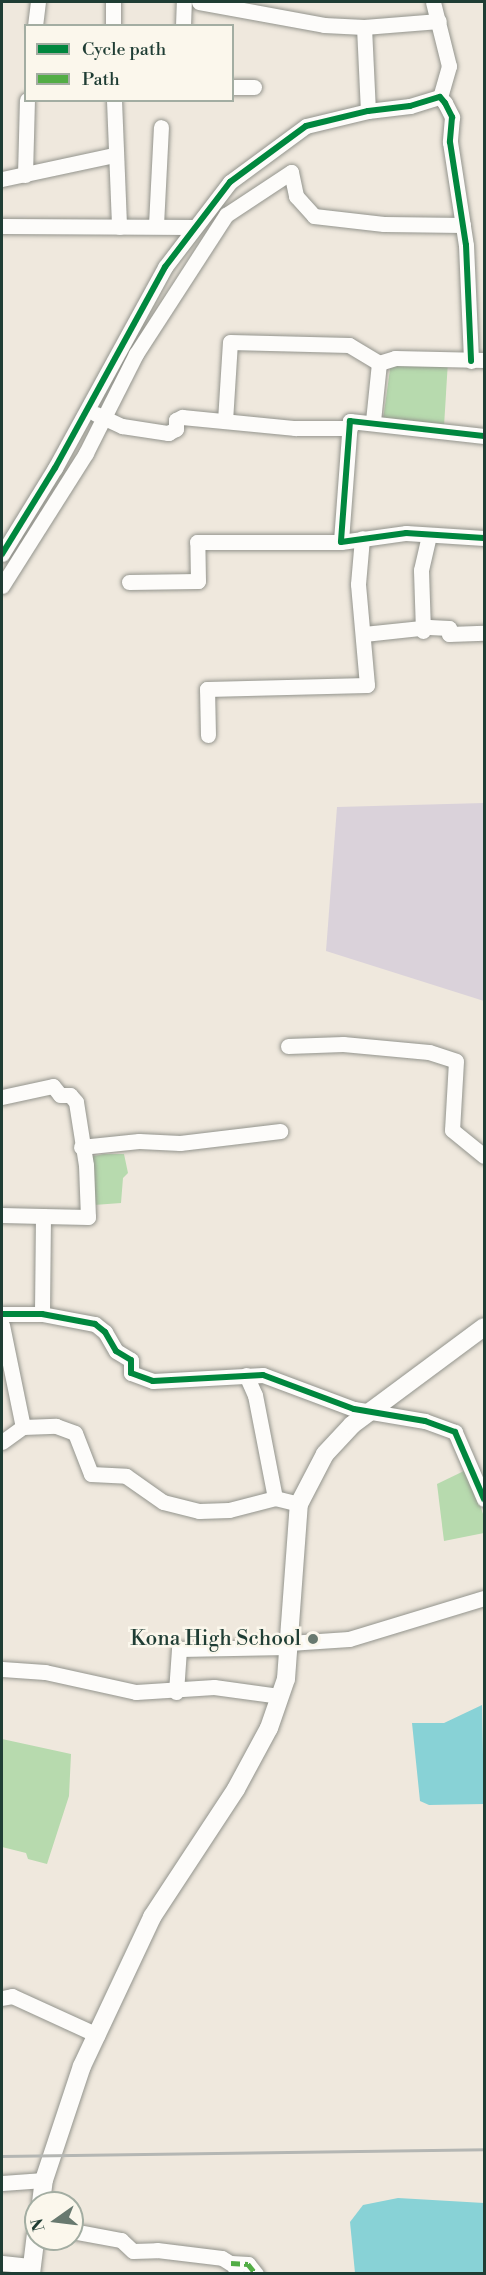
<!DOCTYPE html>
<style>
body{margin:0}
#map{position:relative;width:486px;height:2275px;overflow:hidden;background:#efe8dd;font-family:"Libre Bodoni",serif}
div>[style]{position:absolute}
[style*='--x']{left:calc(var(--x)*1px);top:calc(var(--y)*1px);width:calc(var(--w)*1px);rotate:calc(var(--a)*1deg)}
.industrial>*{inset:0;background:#dad2da}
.green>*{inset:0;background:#b7daae}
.water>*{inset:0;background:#88d2d6}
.roads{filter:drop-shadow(0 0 2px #93948d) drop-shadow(0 0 2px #93948d)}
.minor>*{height:15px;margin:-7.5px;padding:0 7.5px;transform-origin:7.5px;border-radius:7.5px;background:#fdfcfa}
.major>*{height:18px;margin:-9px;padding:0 9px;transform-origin:9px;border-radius:9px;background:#fdfcfa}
.rail>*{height:3px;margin:-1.5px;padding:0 1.5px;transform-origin:1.5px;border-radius:1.5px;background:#b4b6b3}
.quiet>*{height:4.5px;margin-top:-2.25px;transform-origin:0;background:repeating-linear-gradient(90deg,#52ad45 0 9px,transparent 0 13.5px)}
.cycleway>*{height:6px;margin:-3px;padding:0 3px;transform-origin:3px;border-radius:3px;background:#00873e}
.dots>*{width:16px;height:16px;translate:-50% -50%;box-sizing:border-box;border:3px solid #fbf7ec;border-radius:50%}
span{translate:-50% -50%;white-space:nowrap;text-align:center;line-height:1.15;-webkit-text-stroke:5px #fbf7ec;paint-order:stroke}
.poi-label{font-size:21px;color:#1f3d34}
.right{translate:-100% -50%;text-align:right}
.frame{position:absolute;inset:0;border:3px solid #1f3d34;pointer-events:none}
.legend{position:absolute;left:24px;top:24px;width:210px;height:78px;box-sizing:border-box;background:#fbf7ec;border:2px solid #a3ada2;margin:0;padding:8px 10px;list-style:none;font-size:18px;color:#1f3d34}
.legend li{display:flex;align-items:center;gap:12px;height:30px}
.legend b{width:30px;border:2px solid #a3ada2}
.north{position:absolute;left:24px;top:2191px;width:60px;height:60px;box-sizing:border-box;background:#fbf7ec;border:2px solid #a3ada2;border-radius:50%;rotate:256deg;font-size:16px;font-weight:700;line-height:24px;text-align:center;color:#1f3d34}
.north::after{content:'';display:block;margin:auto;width:21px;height:27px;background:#68796f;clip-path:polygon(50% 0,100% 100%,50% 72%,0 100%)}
</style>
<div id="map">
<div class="industrial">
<div style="clip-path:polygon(484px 803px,484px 1001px,326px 951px,337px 807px)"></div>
</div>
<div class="green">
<div style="clip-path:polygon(448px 361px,444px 426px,383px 420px,391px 362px)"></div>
<div style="clip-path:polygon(104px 1154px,124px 1154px,128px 1173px,123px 1178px,121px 1203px,94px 1205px,89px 1157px)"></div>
<div style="clip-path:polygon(468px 1469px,484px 1517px,484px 1533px,444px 1541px,437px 1484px)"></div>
<div style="clip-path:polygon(2px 1739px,71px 1754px,69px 1796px,47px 1864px,28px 1859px,26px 1853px,2px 1847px)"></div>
</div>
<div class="water">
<div style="clip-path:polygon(482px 1705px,484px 1804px,429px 1805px,420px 1801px,412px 1723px,444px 1723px)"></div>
<div style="clip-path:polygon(398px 2198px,484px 2203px,484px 2273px,355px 2273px,350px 2222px,363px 2205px)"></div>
</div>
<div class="roads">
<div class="minor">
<div style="--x:113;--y:2;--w:24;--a:90"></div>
<div style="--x:199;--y:2;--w:127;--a:10.4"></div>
<div style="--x:324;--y:25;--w:40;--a:2.9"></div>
<div style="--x:364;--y:27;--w:75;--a:-4.6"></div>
<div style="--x:433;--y:2;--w:66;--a:76"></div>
<div style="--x:449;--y:66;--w:32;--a:106"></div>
<div style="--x:35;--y:26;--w:24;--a:-83"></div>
<div style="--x:183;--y:26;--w:24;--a:-88"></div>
<div style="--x:364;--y:27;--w:84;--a:87.3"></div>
<div style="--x:232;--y:87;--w:22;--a:0"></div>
<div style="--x:114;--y:100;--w:127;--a:87.7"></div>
<div style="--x:25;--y:175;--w:75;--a:-88.5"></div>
<div style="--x:2;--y:179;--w:115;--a:-12.1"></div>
<div style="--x:156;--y:225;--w:98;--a:-87.1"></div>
<div style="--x:2;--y:226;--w:192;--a:0.3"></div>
<div style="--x:96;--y:414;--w:29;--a:25"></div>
<div style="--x:122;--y:426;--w:47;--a:8.7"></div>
<div style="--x:168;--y:433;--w:9;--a:-27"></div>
<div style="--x:176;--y:429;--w:9;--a:-90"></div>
<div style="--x:176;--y:420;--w:7;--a:-27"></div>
<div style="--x:182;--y:417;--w:114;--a:5.6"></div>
<div style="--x:295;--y:428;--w:55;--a:0"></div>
<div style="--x:225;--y:421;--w:79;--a:-86.4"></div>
<div style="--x:230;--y:342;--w:119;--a:1.4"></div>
<div style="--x:349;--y:345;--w:35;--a:31"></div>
<div style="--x:373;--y:421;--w:58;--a:-84.1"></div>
<div style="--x:379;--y:363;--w:17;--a:-17"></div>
<div style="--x:395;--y:358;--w:89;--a:1.3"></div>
<div style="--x:484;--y:436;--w:135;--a:-173.6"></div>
<div style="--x:350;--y:421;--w:121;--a:94.3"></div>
<div style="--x:341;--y:542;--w:66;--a:-7.9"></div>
<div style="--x:406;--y:533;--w:78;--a:3.7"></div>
<div style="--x:2;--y:554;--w:101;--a:-58.4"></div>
<div style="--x:55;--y:468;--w:229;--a:-61.3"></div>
<div style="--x:165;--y:267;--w:107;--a:-52.6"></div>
<div style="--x:230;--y:182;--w:94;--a:-36.4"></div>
<div style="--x:306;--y:126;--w:64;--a:-13.6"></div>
<div style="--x:368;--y:111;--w:42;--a:-6.8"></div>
<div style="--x:410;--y:106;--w:31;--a:-17"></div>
<div style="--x:440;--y:97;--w:8;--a:50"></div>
<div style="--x:445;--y:103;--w:16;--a:63"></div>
<div style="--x:452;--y:117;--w:25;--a:95"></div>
<div style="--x:450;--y:142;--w:104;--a:81.2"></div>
<div style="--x:466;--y:245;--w:116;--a:87.5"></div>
<div style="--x:129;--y:582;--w:69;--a:-0.8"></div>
<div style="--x:198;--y:581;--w:39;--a:-91"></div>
<div style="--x:197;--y:542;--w:144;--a:0"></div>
<div style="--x:2;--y:586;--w:157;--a:-57.7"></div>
<div style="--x:86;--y:453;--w:111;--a:-63.2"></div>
<div style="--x:136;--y:354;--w:166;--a:-57.1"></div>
<div style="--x:226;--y:215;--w:78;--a:-33.5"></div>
<div style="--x:291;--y:172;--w:25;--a:78"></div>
<div style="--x:296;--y:196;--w:27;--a:48"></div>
<div style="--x:314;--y:216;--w:70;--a:6.5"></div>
<div style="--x:384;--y:224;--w:79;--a:0.7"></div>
<div style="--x:423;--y:631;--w:61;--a:-91.9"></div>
<div style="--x:421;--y:570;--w:36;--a:-77"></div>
<div style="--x:364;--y:634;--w:65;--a:-6.1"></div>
<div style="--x:429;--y:627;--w:20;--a:3"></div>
<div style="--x:449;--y:628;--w:6;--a:90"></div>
<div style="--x:449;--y:634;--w:35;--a:-2"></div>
<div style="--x:208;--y:735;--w:46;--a:-91.2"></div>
<div style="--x:207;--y:689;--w:160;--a:-1.4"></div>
<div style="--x:367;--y:685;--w:101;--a:-95.1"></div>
<div style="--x:358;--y:584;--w:46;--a:-85"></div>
<div style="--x:288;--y:1046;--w:55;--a:-2.1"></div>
<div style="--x:343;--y:1044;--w:86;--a:5.3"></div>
<div style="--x:429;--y:1052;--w:28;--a:18"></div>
<div style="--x:456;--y:1061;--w:69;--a:93.3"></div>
<div style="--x:452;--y:1130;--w:41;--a:39.1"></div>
<div style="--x:2;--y:1097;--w:52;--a:-12.2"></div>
<div style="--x:53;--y:1086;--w:11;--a:52"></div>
<div style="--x:60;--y:1095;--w:10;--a:0"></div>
<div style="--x:70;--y:1095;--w:9;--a:49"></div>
<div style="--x:76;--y:1102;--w:64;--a:81"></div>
<div style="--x:86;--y:1165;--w:52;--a:87.8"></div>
<div style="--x:88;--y:1217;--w:45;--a:-178.7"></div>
<div style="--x:43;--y:1216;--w:98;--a:90.6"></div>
<div style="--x:81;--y:1147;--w:58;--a:-5.9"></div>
<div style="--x:139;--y:1141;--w:41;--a:2.8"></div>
<div style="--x:180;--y:1143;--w:101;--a:-6.8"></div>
<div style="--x:2;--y:1215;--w:41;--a:1.4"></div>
<div style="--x:2;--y:1314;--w:40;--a:0"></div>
<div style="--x:42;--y:1314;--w:54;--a:10.7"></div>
<div style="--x:95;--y:1324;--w:13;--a:39"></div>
<div style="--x:105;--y:1332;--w:22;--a:60"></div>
<div style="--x:116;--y:1351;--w:17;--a:31"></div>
<div style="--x:131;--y:1360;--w:13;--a:90"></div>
<div style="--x:131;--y:1373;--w:23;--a:20"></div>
<div style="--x:153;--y:1381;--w:110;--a:-3.1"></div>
<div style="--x:263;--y:1375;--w:97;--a:20.5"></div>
<div style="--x:354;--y:1409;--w:72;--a:9.6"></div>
<div style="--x:425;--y:1421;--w:32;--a:20"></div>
<div style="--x:455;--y:1432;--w:73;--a:66.6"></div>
<div style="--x:2;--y:1325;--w:104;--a:78.4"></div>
<div style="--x:23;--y:1427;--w:33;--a:-2"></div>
<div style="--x:56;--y:1426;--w:20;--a:20"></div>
<div style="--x:75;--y:1433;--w:44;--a:68.7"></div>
<div style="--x:91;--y:1474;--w:35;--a:3"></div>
<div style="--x:126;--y:1476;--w:45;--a:35.1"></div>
<div style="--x:163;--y:1502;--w:37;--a:14"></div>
<div style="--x:199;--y:1511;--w:30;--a:-2"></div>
<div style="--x:229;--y:1510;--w:48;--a:-14.6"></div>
<div style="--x:275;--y:1498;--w:25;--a:14"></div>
<div style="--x:246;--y:1375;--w:22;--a:66"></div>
<div style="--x:255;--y:1395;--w:105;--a:79"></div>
<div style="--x:2;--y:1442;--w:26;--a:-36"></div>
<div style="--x:289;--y:1643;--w:60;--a:-3.8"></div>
<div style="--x:349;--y:1639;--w:141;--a:-16.9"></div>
<div style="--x:2;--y:1669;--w:43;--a:4"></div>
<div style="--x:45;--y:1672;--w:93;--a:12.4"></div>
<div style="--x:136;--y:1692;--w:78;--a:-3.7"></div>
<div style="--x:214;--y:1687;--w:67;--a:7.8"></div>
<div style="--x:176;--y:1692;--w:43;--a:-86"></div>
<div style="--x:179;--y:1649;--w:109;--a:-1.1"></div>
<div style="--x:2;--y:1998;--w:10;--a:-11"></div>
<div style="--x:12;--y:1996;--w:94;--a:24.6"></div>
<div style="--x:2;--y:2183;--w:42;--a:-4.1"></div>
<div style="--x:72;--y:2231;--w:50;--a:10.4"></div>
<div style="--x:121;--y:2240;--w:16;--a:43"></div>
<div style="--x:133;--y:2251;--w:24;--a:-2"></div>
<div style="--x:157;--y:2250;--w:65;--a:7"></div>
<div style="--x:222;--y:2258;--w:15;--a:32"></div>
<div style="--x:235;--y:2266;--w:8;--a:83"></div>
<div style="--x:2;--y:2263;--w:30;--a:6"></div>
<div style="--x:231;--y:2263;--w:17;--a:3"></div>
<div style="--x:248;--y:2264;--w:13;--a:51"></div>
</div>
<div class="major">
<div style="--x:41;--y:2203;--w:23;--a:-83"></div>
<div style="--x:44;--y:2180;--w:120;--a:-71.6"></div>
<div style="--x:82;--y:2066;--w:165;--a:-64.8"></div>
<div style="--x:152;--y:1917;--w:153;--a:-56.7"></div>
<div style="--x:236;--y:1789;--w:69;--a:-61.6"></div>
<div style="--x:269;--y:1728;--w:52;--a:-70.9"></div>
<div style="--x:286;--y:1679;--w:175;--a:-85.8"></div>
<div style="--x:299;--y:1504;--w:56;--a:-62.5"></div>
<div style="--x:325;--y:1454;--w:40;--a:-47"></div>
<div style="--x:352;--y:1425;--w:164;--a:-36.6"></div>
<div style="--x:31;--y:2274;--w:39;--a:-83"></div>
</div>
</div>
<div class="rail">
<div style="--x:2;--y:2156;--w:482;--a:-0.8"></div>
</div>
<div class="quiet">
<div style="--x:231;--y:2263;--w:17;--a:3"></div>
<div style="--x:248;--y:2264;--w:13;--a:51"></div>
</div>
<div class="cycleway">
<div style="--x:484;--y:436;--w:135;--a:-173.6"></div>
<div style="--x:350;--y:421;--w:121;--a:94.3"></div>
<div style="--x:341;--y:542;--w:66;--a:-7.9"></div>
<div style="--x:406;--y:533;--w:78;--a:3.7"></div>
<div style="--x:2;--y:554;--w:101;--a:-58.4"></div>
<div style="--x:55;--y:468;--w:229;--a:-61.3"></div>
<div style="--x:165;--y:267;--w:107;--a:-52.6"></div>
<div style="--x:230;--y:182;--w:94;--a:-36.4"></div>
<div style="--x:306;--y:126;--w:64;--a:-13.6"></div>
<div style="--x:368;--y:111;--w:42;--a:-6.8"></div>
<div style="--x:410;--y:106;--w:31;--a:-17"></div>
<div style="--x:440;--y:97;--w:8;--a:50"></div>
<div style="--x:445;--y:103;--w:16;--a:63"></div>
<div style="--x:452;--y:117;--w:25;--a:95"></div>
<div style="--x:450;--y:142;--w:104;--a:81.2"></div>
<div style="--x:466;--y:245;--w:116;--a:87.5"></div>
<div style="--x:2;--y:1314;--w:40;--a:0"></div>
<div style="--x:42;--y:1314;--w:54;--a:10.7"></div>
<div style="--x:95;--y:1324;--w:13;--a:39"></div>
<div style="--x:105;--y:1332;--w:22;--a:60"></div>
<div style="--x:116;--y:1351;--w:17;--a:31"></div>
<div style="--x:131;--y:1360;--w:13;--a:90"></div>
<div style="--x:131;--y:1373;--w:23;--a:20"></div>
<div style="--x:153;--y:1381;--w:110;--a:-3.1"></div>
<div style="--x:263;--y:1375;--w:97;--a:20.5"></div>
<div style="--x:354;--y:1409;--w:72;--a:9.6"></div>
<div style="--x:425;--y:1421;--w:32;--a:20"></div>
<div style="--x:455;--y:1432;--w:73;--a:66.6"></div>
</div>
<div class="dots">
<div style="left:313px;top:1639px;background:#68796f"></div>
</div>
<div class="poi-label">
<span class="right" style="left:301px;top:1639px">Kona High School</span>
</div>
<div class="frame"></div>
<ul class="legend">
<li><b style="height:8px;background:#00873e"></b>Cycle path</li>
<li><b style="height:8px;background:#52ad45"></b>Path</li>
</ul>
<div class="north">N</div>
</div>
